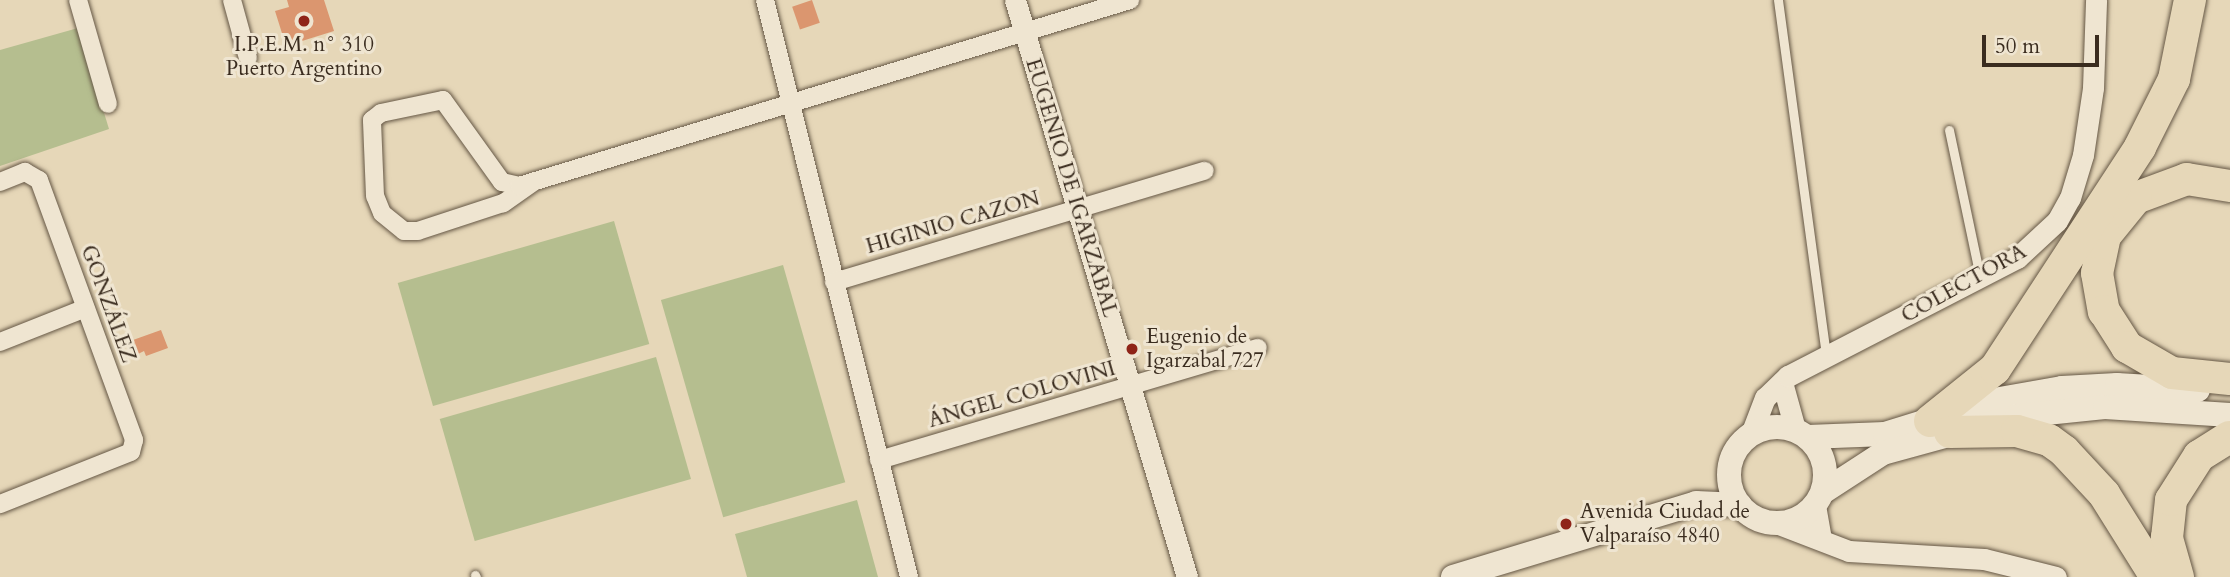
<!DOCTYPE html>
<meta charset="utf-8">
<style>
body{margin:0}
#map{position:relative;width:2230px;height:577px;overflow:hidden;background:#e6d7b8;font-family:Cardo,serif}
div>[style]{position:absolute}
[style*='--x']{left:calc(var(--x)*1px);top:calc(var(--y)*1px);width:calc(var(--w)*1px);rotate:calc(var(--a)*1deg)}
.green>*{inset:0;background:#b5be8f;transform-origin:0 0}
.building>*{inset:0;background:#db966f;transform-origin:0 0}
.roads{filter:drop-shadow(0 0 2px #655745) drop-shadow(0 0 2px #655745)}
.service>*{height:9px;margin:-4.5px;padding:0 4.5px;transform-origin:4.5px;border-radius:4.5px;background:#efe5d1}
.minor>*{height:18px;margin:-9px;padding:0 9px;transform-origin:9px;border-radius:9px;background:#efe5d1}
.tertiary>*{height:21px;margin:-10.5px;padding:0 10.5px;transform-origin:10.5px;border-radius:10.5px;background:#efe5d1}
.secondary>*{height:24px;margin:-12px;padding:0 12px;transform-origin:12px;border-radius:12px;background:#efe5d1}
.secondary>.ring{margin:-12px;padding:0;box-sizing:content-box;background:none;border:24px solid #efe5d1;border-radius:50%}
.motorway>*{height:32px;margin:-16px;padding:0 16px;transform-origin:16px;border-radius:16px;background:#e6d7b8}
.dots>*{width:19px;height:19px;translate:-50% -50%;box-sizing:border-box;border:4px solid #efe5d1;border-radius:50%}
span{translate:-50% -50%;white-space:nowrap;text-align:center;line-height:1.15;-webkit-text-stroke:6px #efe5d1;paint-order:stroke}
.poi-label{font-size:21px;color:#3a2c1f}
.left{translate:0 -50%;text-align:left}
.street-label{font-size:21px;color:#3a2c1f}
.scale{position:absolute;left:1982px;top:35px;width:117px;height:32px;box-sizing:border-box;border:4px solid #3a2c1f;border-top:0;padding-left:9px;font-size:21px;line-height:24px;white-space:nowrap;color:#3a2c1f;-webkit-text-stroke:5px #efe5d1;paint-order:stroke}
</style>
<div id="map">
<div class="green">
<div style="clip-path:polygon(78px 28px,109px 129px,0 166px,0 50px)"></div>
<div style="left:614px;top:221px;width:128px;height:225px;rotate:74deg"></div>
<div style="left:783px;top:265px;width:226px;height:127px;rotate:74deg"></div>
<div style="left:656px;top:357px;width:127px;height:225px;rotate:74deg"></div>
<div style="clip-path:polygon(857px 500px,878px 577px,747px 577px,735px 534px)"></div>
</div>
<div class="building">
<div style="clip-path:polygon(287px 0,324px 0,334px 31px,286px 46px,275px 11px,289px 7px)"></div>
<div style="left:812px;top:0;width:24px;height:21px;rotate:71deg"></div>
<div style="clip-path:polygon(161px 330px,168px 348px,146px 356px,144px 351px,138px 354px,133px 340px)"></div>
</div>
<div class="roads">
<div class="service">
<div style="--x:1778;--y:0;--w:357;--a:82.3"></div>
<div style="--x:1949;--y:130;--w:150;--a:78.1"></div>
<div style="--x:475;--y:575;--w:2;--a:63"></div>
</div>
<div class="minor">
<div style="--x:78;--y:0;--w:108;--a:73.9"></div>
<div style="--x:232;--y:0;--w:60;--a:74.6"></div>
<div style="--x:765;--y:0;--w:595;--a:75.99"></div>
<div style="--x:535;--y:181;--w:39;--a:145"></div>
<div style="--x:503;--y:203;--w:89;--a:161.8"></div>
<div style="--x:418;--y:231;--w:14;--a:180"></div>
<div style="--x:404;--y:231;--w:28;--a:-141"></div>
<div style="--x:382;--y:213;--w:18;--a:-112"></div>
<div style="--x:375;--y:196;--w:76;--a:-92.3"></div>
<div style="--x:372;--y:120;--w:11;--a:-38"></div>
<div style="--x:381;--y:113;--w:63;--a:-11.8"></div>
<div style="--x:443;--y:100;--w:101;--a:54.3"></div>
<div style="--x:502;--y:182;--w:17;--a:13"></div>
<div style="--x:519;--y:186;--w:639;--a:-16.93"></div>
<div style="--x:0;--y:182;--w:27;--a:-22"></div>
<div style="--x:25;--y:172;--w:16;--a:30"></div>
<div style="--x:39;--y:180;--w:277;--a:69.9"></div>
<div style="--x:134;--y:440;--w:12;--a:104"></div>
<div style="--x:131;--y:452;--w:141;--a:158.3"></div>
<div style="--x:834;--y:282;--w:387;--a:-16.7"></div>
<div style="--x:0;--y:342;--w:92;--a:-21.6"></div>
<div style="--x:879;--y:460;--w:395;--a:-16.5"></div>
</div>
<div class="tertiary">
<div style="--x:1015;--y:0;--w:602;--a:73.4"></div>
<div style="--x:1782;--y:382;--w:49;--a:74.5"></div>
<div style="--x:1751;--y:434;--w:39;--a:-69"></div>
<div style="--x:1765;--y:398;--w:32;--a:-44"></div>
<div style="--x:1788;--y:376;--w:258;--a:-27.3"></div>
<div style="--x:2017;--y:258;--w:54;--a:-42.8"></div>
<div style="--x:2057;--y:221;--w:26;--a:-61"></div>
<div style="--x:2070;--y:198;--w:45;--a:-73.2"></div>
<div style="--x:2083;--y:155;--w:68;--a:-81.5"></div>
<div style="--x:2093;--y:88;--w:88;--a:-88"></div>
<div style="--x:1815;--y:505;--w:35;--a:80"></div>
<div style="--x:1776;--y:523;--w:78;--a:21"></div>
<div style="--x:1849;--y:551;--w:135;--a:3.4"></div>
<div style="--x:1984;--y:559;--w:74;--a:14"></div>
</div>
<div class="secondary">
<div class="ring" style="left:1729px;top:427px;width:72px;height:72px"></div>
<div style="--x:1808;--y:437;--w:77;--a:-2.2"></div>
<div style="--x:1885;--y:434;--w:114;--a:-17.3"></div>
<div style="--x:1994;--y:400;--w:69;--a:-10"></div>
<div style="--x:2062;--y:388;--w:55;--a:-3.1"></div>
<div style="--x:2117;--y:385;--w:81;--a:3.5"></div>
<div style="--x:1823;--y:492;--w:72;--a:-33"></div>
<div style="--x:1883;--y:453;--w:139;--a:-15.4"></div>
<div style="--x:2017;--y:416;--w:88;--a:-5.8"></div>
<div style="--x:2105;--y:407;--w:125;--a:3.7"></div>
<div style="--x:1453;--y:577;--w:254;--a:-16.9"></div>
<div style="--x:1696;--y:503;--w:44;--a:2.6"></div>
</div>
<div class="motorway">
<div style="--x:2230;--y:186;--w:44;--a:-170.8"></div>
<div style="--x:2187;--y:179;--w:54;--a:159.6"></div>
<div style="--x:2136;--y:198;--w:49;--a:129.2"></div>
<div style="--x:2105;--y:236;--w:38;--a:102"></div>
<div style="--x:2097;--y:273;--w:39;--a:80"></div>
<div style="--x:2104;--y:311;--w:43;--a:57.4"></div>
<div style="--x:2127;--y:347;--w:52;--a:30"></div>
<div style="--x:2172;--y:373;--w:58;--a:5.9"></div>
<div style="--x:1930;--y:421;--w:83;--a:-38.7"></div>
<div style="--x:1995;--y:369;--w:265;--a:-56.8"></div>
<div style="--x:2140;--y:147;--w:76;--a:-63.4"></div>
<div style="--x:2174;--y:79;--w:81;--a:-78.6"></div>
<div style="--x:1950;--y:432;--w:67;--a:-0.9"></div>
<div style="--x:2017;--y:431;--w:33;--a:16"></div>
<div style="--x:2049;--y:440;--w:19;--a:36"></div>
<div style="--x:2064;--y:451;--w:59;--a:47.1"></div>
<div style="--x:2104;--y:494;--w:98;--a:57.9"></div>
<div style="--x:2178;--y:577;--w:41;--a:-105.8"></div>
<div style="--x:2167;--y:538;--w:38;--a:-84"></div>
<div style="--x:2171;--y:500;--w:52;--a:-57.5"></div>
<div style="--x:2199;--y:456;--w:36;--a:-32"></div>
</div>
</div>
<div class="dots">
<div style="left:304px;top:21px;background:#8f2418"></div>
<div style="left:1132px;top:349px;background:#8f2418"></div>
<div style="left:1566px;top:524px;background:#8f2418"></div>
</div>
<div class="poi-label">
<span style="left:304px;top:57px">I.P.E.M. n° 310<br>Puerto Argentino</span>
<span class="left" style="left:1146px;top:349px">Eugenio de<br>Igarzabal 727</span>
<span class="left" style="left:1580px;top:524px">Avenida Ciudad de<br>Valparaíso 4840</span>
</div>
<div class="street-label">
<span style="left:1071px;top:188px;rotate:73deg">EUGENIO DE IGARZABAL</span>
<span style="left:953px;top:223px;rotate:-16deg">HIGINIO CAZON</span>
<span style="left:1964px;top:284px;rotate:-29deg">COLECTORA</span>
<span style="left:108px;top:304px;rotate:70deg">GONZÁLEZ</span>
<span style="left:1022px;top:395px;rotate:-16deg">ÁNGEL COLOVINI</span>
</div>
<div class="scale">50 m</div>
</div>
